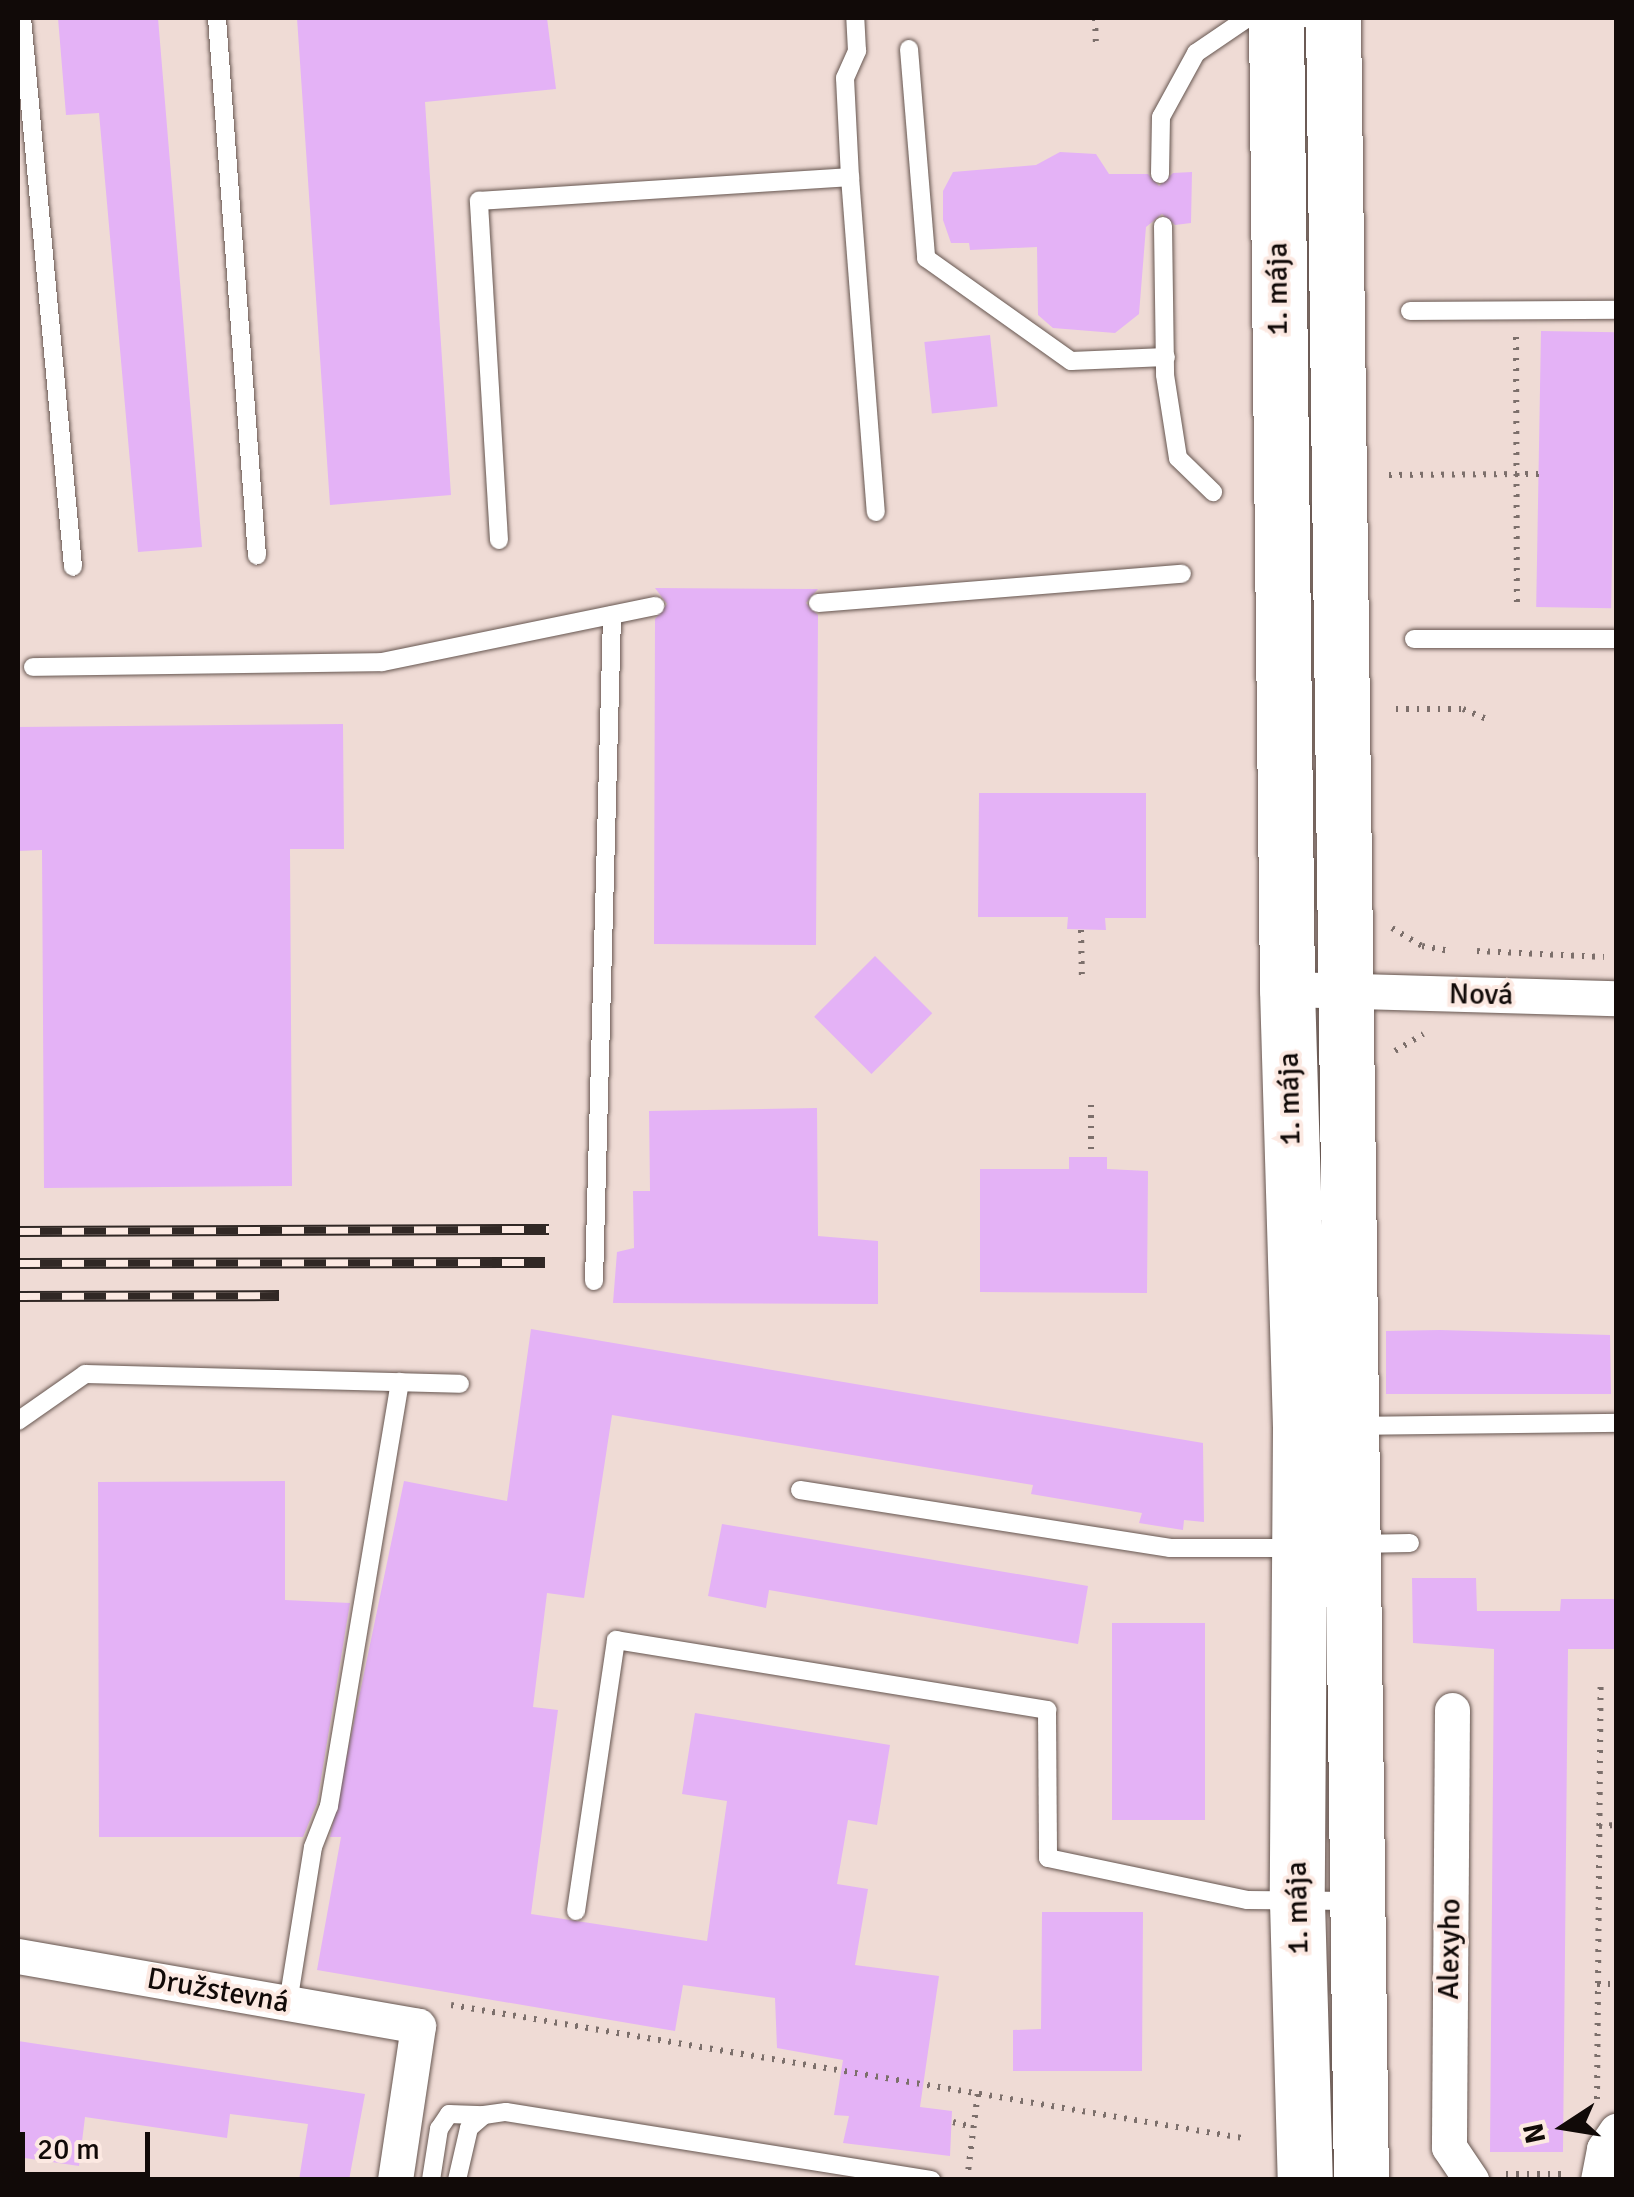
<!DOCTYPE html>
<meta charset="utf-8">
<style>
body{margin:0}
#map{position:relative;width:1634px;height:2197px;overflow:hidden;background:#efdbd5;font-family:Signika,sans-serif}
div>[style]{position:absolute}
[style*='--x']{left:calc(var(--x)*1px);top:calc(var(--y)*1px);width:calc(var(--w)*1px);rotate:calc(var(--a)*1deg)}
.building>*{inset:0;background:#e4b2f6;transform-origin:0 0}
.path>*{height:6px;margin-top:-3px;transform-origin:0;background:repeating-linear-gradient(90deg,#7c6f6b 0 2.5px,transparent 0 10.5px)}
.roads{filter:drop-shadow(0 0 2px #665650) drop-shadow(0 0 2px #665650)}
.lane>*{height:18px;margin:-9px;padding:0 9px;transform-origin:9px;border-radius:9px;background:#fff}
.street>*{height:35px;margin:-17.5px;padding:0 17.5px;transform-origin:17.5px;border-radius:17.5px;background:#fff}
.primary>*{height:55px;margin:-27.5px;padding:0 27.5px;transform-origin:27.5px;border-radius:27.5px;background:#fff}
.rail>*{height:11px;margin-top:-5.5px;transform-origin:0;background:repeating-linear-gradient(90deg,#fce9e2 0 22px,#312825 0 44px);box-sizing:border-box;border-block:2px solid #312825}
span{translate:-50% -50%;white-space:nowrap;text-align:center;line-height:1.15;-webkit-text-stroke:8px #fce9e2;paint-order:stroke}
.street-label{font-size:30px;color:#110a08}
.frame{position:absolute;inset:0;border:20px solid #110a08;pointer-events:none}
.north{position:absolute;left:1514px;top:2077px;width:100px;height:100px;-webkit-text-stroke:8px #fce9e2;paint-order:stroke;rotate:258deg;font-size:28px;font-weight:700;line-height:40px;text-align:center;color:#110a08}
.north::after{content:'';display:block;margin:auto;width:35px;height:45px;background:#110a08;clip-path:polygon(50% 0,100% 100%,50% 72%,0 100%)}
.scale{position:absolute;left:20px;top:2132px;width:130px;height:45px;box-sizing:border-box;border:5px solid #110a08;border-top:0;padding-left:12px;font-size:30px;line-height:35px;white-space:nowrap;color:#110a08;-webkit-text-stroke:8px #fce9e2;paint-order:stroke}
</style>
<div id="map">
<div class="building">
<div style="clip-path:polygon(58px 18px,158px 18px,202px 547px,138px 552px,99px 113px,66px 115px)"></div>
<div style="clip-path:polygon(297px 18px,547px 18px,556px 89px,425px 102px,451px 495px,330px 505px)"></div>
<div style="clip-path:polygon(1060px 152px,1096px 154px,1109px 174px,1148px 174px,1159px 186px,1173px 173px,1192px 172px,1191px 223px,1175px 225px,1162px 214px,1146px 227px,1139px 314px,1115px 333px,1053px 328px,1038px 315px,1037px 247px,970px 250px,969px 243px,951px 243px,943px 220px,943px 191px,953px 172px,1036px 165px)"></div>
<div style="left:1541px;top:331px;width:75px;height:276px;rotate:1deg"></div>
<div style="left:990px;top:335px;width:72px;height:66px;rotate:84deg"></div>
<div style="clip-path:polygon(655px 588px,818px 589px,806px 603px,818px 615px,816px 945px,654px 944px,655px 619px,667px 604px)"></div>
<div style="clip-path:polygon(343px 724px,344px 849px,290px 849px,292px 1186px,44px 1188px,42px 850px,18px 851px,18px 727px)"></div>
<div style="clip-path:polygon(979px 793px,1146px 793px,1146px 918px,1105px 918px,1106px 930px,1067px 929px,1068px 917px,978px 917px)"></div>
<div style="left:875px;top:956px;width:81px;height:86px;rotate:45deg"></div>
<div style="clip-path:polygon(817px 1108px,818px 1236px,878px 1241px,878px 1304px,613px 1303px,617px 1252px,634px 1248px,633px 1191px,650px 1191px,649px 1111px)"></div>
<div style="clip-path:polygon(1069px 1157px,1107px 1157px,1107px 1169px,1148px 1171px,1147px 1293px,980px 1292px,980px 1169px,1069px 1169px)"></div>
<div style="clip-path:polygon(531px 1329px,1203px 1443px,1204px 1522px,1184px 1520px,1183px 1530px,1139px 1523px,1142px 1513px,1031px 1494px,1033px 1485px,612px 1415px,584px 1598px,547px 1593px,533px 1707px,558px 1710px,531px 1914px,707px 1941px,727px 1801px,682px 1794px,695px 1713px,890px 1745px,877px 1825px,848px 1820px,837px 1884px,868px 1889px,855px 1965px,939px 1976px,920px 2107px,952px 2111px,950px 2156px,843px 2143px,849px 2116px,834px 2115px,843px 2060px,777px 2048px,775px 1998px,683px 1985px,675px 2031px,317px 1970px,341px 1837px,330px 1837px,404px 1481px,507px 1501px)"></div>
<div style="clip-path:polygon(1440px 1330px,1610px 1335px,1611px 1394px,1386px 1394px,1386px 1331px)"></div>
<div style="clip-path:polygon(285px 1481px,285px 1600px,350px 1603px,317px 1803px,303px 1837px,99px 1837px,98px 1482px)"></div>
<div style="clip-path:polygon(722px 1524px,1088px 1586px,1078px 1644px,769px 1590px,766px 1608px,708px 1596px)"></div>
<div style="clip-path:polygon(1412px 1578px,1476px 1578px,1477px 1611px,1560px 1611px,1561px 1599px,1616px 1599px,1616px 1649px,1568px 1649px,1563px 2152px,1490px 2152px,1494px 1649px,1413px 1643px)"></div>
<div style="left:1112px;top:1623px;width:93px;height:197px"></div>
<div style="clip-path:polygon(1042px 1912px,1143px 1912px,1142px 2071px,1013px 2071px,1013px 2030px,1041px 2029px)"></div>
<div style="clip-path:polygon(18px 2041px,365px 2094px,349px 2180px,299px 2180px,308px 2124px,230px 2114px,227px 2138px,85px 2117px,79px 2166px,18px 2157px)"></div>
</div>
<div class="path">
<div style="--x:1095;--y:18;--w:27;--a:88"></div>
<div style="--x:1516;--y:337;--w:272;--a:89.8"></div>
<div style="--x:1389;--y:475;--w:152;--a:-0.4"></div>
<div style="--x:1396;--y:709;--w:67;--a:0"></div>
<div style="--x:1463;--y:709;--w:30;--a:23"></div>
<div style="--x:1392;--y:928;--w:35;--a:31"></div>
<div style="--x:1422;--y:946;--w:27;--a:10"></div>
<div style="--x:1081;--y:930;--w:52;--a:88.9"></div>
<div style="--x:1477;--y:951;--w:127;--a:2.7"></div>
<div style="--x:1395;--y:1051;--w:33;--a:-31"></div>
<div style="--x:1091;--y:1105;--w:52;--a:90"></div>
<div style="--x:1599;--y:1826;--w:17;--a:-3"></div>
<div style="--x:1597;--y:1984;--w:19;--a:0"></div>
<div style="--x:451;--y:2005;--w:808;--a:9.54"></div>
<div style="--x:1597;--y:2099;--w:418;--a:-89.5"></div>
<div style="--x:953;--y:2122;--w:21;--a:14"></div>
<div style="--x:1506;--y:2174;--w:57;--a:0"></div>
<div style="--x:967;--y:2180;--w:89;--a:-82.9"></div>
</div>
<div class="roads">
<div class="lane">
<div style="--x:22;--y:18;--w:551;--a:84.69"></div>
<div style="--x:217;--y:18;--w:539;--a:85.75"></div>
<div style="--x:909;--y:49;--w:210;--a:85.3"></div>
<div style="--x:926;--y:258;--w:178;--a:35.4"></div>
<div style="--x:1071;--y:361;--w:95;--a:-2.4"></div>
<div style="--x:1160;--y:174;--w:57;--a:-89"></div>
<div style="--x:1161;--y:117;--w:73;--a:-61.3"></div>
<div style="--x:1196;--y:53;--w:60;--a:-34.2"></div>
<div style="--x:1246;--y:19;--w:64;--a:-0.9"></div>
<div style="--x:850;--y:177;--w:99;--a:-92.9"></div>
<div style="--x:845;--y:78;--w:30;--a:-66"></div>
<div style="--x:857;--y:51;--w:33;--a:-93"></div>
<div style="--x:1163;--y:226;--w:149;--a:89.2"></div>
<div style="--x:1165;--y:375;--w:84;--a:81.1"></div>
<div style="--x:1178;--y:458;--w:49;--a:44.2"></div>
<div style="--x:1410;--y:311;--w:206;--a:-0.3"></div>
<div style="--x:499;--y:540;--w:340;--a:-93.4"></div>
<div style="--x:479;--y:201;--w:372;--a:-3.7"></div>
<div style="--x:850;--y:177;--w:336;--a:85.6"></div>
<div style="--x:818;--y:603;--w:365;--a:-4.6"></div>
<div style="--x:1414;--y:639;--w:202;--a:0"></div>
<div style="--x:33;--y:667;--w:349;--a:-0.8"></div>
<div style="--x:382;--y:662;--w:279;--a:-11.6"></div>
<div style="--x:594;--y:1281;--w:666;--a:-88.45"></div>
<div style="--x:18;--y:1421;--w:82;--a:-35"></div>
<div style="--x:85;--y:1374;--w:375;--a:1.5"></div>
<div style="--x:1356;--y:1426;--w:260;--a:-0.7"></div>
<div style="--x:800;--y:1490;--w:375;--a:8.9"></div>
<div style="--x:1170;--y:1548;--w:125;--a:0"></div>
<div style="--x:1356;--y:1544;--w:54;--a:-1.1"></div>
<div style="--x:576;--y:1911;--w:274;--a:-81.6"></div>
<div style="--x:616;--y:1640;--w:437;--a:9.2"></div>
<div style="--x:1047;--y:1710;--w:148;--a:89.6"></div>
<div style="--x:1048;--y:1858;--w:203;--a:11.9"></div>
<div style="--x:1247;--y:1900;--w:107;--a:0.5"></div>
<div style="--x:288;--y:2003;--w:158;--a:-80.9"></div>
<div style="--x:313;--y:1847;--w:44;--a:-68.7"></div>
<div style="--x:329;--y:1806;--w:430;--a:-80.5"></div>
<div style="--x:431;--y:2180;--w:52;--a:-81.1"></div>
<div style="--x:439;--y:2129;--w:18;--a:-56"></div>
<div style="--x:449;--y:2114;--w:35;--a:2"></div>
<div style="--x:457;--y:2180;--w:53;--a:-77"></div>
<div style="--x:469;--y:2128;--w:20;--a:-41"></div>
<div style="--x:484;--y:2115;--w:22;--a:-8"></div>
<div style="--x:506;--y:2112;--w:431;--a:9.1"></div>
</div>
<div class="street">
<div style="--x:1287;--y:989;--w:329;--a:1.6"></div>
<div style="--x:1452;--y:1710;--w:437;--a:90.4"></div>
<div style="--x:1449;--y:2147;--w:40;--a:56"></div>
<div style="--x:18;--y:1956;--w:406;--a:9.9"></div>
<div style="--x:418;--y:2026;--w:156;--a:98.5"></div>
<div style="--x:1598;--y:2180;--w:32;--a:-79"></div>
<div style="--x:1604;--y:2149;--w:22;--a:-56"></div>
</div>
<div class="primary">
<div style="--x:1276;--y:18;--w:971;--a:89.35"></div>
<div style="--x:1287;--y:989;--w:439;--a:88.3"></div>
<div style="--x:1300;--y:1428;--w:474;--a:90.4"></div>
<div style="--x:1297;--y:1902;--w:278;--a:88.4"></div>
<div style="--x:1333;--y:18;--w:2162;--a:89.26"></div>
</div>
</div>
<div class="rail">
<div style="--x:18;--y:1231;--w:531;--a:-0.22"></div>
<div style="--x:18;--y:1263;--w:527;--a:-0.11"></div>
<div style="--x:18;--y:1296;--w:261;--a:-0.2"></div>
</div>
<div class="street-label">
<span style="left:1278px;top:289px;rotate:-90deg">1. mája</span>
<span style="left:1481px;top:995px;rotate:1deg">Nová</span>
<span style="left:1290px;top:1099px;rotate:-91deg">1. mája</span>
<span style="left:1298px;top:1908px;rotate:-91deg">1. mája</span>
<span style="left:1450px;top:1949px;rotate:-89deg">Alexyho</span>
<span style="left:218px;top:1991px;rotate:10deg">Družstevná</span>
</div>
<div class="frame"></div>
<div class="north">N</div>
<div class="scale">20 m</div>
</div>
